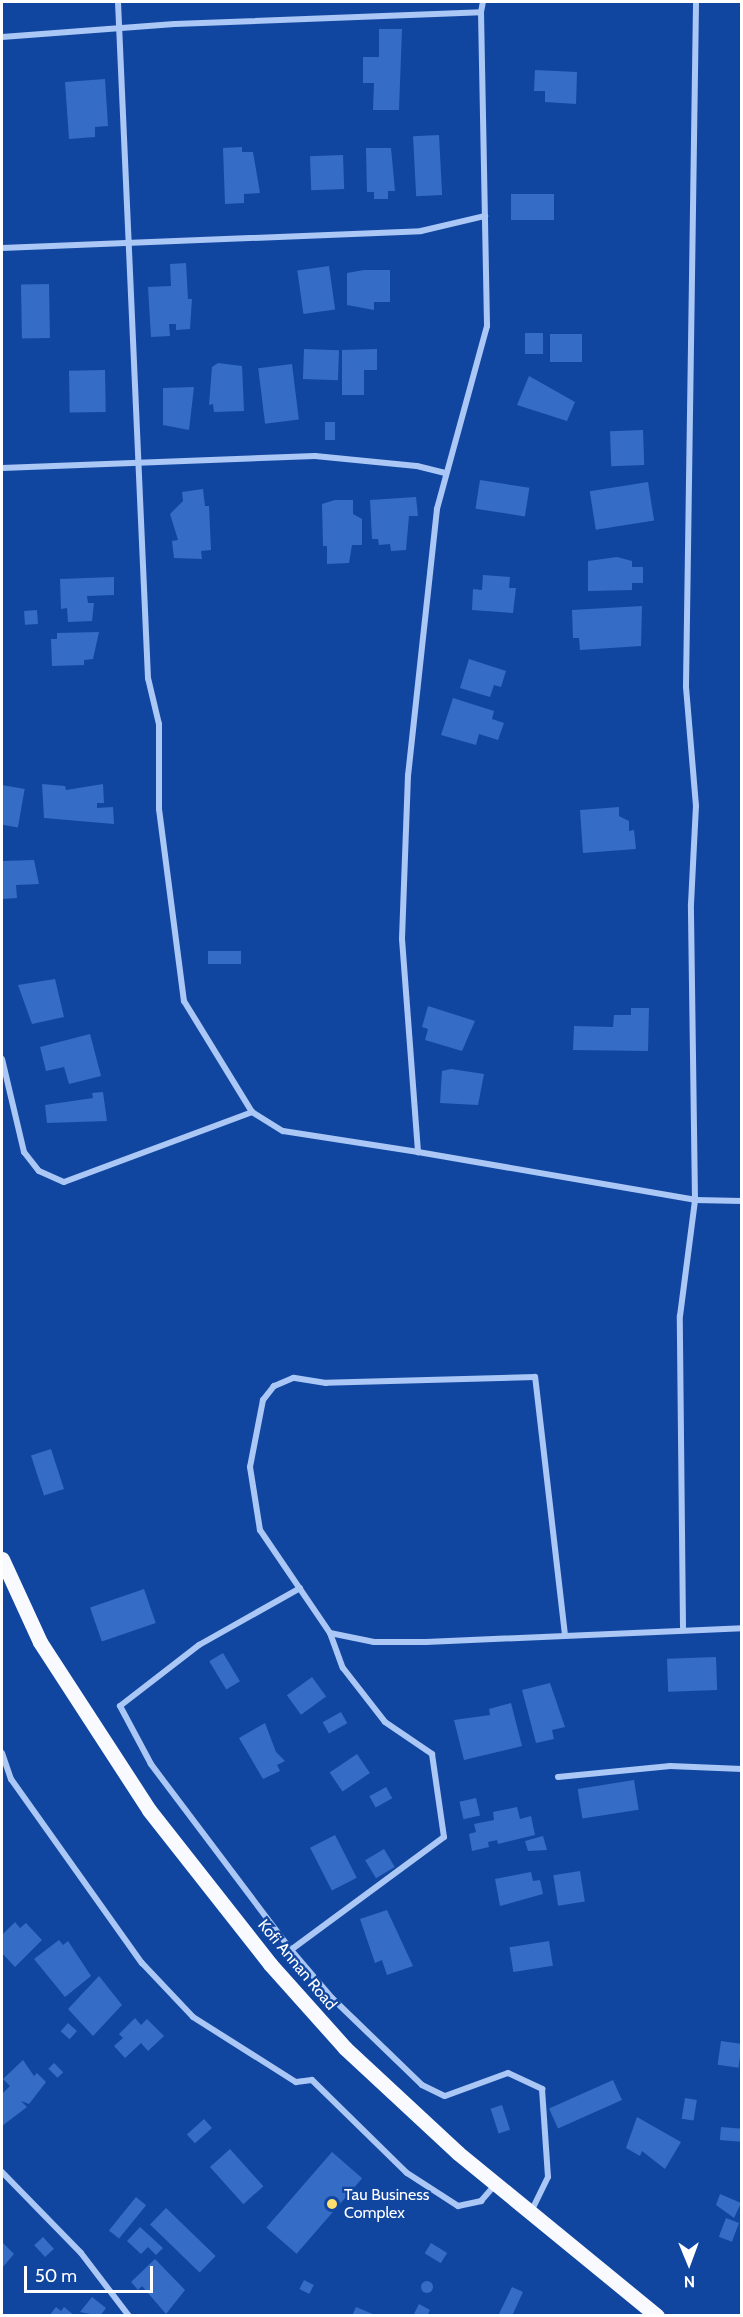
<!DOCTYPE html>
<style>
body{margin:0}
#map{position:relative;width:743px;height:2317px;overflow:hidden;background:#1146a0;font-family:Cabin,sans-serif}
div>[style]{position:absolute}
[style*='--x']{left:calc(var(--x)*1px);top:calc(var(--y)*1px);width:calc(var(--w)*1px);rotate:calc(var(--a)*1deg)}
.building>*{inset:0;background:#356cc5;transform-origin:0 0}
.round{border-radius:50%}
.minor>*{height:6px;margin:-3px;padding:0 3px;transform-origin:3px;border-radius:3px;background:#aac7f5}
.primary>*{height:15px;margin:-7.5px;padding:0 7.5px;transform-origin:7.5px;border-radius:7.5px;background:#f8faff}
.dots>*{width:16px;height:16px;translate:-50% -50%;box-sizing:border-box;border:3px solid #1146a0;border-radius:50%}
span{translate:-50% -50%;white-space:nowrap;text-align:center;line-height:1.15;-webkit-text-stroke:4.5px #1146a0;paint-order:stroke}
.street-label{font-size:16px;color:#fff}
.poi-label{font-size:16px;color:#fff}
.left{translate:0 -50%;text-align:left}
.frame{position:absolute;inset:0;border:3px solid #fff;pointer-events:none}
.north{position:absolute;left:659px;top:2233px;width:60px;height:60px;-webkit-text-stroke:4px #1146a0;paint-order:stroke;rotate:179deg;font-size:16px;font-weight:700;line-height:24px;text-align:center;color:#fff}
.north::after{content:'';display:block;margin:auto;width:21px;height:27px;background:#fff;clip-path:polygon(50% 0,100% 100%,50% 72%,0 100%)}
.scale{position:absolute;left:24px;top:2266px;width:129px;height:27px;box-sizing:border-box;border:3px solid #fff;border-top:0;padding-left:8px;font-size:18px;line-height:21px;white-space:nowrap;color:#fff;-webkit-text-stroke:4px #1146a0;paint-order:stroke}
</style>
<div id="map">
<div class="building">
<div style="clip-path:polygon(379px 29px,402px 29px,399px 110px,373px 110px,374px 83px,363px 83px,363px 57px,379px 57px)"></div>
<div style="clip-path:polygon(535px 70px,577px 72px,576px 104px,545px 102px,545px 91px,534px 91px)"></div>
<div style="clip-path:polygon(105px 79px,108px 126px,95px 127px,95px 137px,69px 139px,65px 82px)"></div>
<div style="left:439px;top:135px;width:60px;height:26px;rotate:87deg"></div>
<div style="clip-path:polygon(242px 147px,242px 152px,253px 152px,260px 193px,244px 194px,244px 203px,225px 204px,223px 148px)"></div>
<div style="clip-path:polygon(366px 148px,391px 148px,395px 191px,388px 191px,388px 199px,374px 199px,374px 192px,367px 192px)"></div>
<div style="left:343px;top:155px;width:34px;height:33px;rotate:88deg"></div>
<div style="left:554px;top:194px;width:26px;height:43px;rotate:90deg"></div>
<div style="clip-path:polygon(186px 263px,188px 299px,192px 299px,190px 329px,176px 330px,176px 324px,169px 324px,170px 336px,151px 337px,148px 287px,171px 286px,170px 264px)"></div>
<div style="left:329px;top:266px;width:44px;height:32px;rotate:82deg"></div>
<div style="clip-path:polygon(364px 270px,390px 270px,390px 302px,374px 302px,374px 310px,347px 305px,347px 273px)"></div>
<div style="left:49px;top:284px;width:54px;height:28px;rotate:89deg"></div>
<div style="left:525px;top:333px;width:18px;height:21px"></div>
<div style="left:582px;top:334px;width:28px;height:32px;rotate:90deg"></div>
<div style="left:304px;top:349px;width:35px;height:30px;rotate:2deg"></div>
<div style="clip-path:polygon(377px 349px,377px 370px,364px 370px,364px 395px,342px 395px,342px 350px)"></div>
<div style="clip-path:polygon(218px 363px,242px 366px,244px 411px,214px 412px,213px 404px,209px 405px,212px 367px)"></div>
<div style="left:292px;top:364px;width:56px;height:34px;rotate:83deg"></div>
<div style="left:105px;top:370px;width:42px;height:36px;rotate:89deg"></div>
<div style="clip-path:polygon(529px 376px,575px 402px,567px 421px,517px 405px)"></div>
<div style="clip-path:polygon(194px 387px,189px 430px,163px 425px,163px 388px)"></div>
<div style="left:325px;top:422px;width:10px;height:18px"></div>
<div style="left:643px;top:430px;width:35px;height:33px;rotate:88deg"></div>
<div style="left:480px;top:480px;width:50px;height:29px;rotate:9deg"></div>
<div style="left:648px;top:482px;width:39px;height:59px;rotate:81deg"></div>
<div style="clip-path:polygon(203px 489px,205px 506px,209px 506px,211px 550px,201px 551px,202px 559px,174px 558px,172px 541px,178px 540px,170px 514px,183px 501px,182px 492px)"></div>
<div style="clip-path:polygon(416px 497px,418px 516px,409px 516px,406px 550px,391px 551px,390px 544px,379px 545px,378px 539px,372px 539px,370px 500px)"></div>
<div style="clip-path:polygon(335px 500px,353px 500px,353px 514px,362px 519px,362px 545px,352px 545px,349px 563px,327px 564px,327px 546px,323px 546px,322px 504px)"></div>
<div style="clip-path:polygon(617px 557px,632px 561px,632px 567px,643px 567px,643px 583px,632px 583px,632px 590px,588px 591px,588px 561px)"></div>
<div style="clip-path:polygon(483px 575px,510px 577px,509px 588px,516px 588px,513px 613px,472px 610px,473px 589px,482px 590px)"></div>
<div style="clip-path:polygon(114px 577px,114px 595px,87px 596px,88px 603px,94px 603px,92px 621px,68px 622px,67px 608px,61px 609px,60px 579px)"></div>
<div style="clip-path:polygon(642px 606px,641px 646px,580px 650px,579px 638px,573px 638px,572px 610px)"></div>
<div style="left:37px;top:610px;width:14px;height:13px;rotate:86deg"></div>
<div style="clip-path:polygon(99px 632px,93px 659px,84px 660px,84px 665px,52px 666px,51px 639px,57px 639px,57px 633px)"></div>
<div style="clip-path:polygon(469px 659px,506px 671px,501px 687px,494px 685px,490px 697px,460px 688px)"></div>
<div style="clip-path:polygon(453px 698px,494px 711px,492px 719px,504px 723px,498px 740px,479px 734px,476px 745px,441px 735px)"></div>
<div style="clip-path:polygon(42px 784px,65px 786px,66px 790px,103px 784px,104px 803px,97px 803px,97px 808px,113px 807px,114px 824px,44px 818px)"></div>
<div style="left:2px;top:785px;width:23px;height:39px;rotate:10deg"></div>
<div style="clip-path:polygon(619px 807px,619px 816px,629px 821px,629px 831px,634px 830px,636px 849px,583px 853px,580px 810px)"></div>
<div style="clip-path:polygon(34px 860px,39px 884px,16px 885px,17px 898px,2px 899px,2px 861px)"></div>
<div style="left:241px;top:951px;width:13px;height:33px;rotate:90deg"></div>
<div style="clip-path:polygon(55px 979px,64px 1017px,32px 1024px,18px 985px)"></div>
<div style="clip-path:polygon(428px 1006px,475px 1021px,462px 1051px,425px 1040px,428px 1029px,422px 1027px)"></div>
<div style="clip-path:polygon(631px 1008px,649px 1008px,648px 1051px,573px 1050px,574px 1026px,613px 1027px,614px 1015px,631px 1015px)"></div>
<div style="clip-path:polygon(90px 1034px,101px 1076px,69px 1084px,64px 1067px,46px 1071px,40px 1047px)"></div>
<div style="clip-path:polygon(451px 1069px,484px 1074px,478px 1105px,440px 1103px,442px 1071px)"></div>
<div style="clip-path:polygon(103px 1092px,107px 1121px,47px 1123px,45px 1105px,93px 1098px,92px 1093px)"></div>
<div style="left:51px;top:1449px;width:42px;height:21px;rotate:72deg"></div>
<div style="left:144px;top:1589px;width:36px;height:57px;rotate:71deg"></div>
<div style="left:223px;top:1653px;width:33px;height:16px;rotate:59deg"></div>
<div style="left:716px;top:1657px;width:33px;height:49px;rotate:88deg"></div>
<div style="left:312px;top:1677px;width:24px;height:31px;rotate:54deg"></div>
<div style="clip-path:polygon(550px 1683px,565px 1727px,552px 1730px,554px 1739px,536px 1743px,522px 1690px)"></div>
<div style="clip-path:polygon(511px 1703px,522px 1746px,464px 1760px,454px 1720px,490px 1715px,489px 1709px)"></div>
<div style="left:341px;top:1712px;width:13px;height:21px;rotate:61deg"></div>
<div style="clip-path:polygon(265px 1723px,276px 1752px,285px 1761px,277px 1765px,280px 1771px,263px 1779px,239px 1738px)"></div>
<div style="left:357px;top:1754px;width:23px;height:33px;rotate:56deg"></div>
<div style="left:634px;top:1780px;width:30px;height:57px;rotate:81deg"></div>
<div style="left:386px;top:1787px;width:13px;height:19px;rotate:61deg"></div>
<div style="left:476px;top:1798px;width:18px;height:17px;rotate:77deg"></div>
<div style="clip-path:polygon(517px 1807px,520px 1819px,531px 1816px,535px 1835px,498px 1844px,497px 1840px,488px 1842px,489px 1847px,472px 1851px,469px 1834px,476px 1832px,474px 1824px,494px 1820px,493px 1812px)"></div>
<div style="left:335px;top:1835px;width:48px;height:28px;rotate:63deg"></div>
<div style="clip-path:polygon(543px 1836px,547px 1850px,528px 1851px,525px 1841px)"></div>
<div style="left:384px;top:1849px;width:21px;height:22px;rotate:59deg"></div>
<div style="left:580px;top:1871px;width:31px;height:27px;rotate:81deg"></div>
<div style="clip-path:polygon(531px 1872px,533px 1881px,540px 1880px,543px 1894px,500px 1906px,495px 1879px)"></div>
<div style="clip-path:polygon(387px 1910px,413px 1966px,387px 1975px,382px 1960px,375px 1963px,360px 1919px)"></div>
<div style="clip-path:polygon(15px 1922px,20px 1928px,26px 1923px,42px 1940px,15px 1967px,2px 1953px,2px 1935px)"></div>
<div style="clip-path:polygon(59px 1940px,63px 1945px,68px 1941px,91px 1976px,65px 1997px,34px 1959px)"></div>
<div style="left:549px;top:1941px;width:25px;height:40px;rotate:81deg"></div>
<div style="clip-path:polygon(99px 1976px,122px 2005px,93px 2036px,68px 2009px)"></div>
<div style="clip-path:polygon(135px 2018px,141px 2025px,147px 2019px,164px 2036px,148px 2051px,141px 2043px,125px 2058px,114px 2046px,123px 2038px,119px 2034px)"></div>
<div style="left:68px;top:2023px;width:12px;height:11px;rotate:42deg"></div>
<div style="left:721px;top:2041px;width:21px;height:24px;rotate:8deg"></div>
<div style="clip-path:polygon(23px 2060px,34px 2076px,37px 2073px,46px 2082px,29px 2104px,21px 2101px,27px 2107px,2px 2126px,2px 2094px,10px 2086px,3px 2079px)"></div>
<div style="left:54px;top:2063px;width:13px;height:8px;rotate:45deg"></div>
<div style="left:613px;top:2080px;width:22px;height:70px;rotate:66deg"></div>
<div style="left:685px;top:2098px;width:12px;height:21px;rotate:9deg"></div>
<div style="left:502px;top:2105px;width:26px;height:12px;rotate:72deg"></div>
<div style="clip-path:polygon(637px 2117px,681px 2142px,665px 2169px,642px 2151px,640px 2156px,626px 2148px)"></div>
<div style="left:204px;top:2119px;width:12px;height:23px;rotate:48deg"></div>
<div style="left:721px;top:2127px;width:21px;height:13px;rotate:5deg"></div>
<div style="left:230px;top:2149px;width:50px;height:27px;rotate:48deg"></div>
<div style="left:332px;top:2152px;width:40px;height:100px;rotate:41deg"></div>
<div style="clip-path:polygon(720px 2194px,741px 2203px,734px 2218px,716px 2205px)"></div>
<div style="left:136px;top:2197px;width:13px;height:43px;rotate:39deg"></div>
<div style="left:166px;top:2208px;width:69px;height:23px;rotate:44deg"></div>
<div style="left:726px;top:2218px;width:14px;height:20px;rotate:21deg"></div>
<div style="clip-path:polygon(140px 2227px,163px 2248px,156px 2255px,148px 2247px,141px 2254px,127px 2241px)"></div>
<div style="left:43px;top:2237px;width:16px;height:12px;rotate:47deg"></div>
<div style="clip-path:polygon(2px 2242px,14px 2254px,2px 2268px)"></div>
<div style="left:431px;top:2243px;width:19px;height:12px;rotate:32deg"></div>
<div style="clip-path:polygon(155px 2259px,185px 2290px,166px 2314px,142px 2286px,138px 2290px,131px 2282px)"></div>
<div style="left:304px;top:2280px;width:11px;height:10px;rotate:27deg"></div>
<div class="round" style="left:421px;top:2281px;width:12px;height:12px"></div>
<div style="clip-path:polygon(512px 2287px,523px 2292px,512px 2316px,498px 2316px)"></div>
<div style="clip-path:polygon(92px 2297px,106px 2308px,100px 2316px,80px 2312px)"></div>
<div style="clip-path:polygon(419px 2304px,430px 2310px,427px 2316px,413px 2316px)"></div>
<div style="clip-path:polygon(56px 2307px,61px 2311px,64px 2307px,75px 2316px,49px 2316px)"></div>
<div style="clip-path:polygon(356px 2307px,375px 2315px,375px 2316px,352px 2316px)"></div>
</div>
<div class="minor">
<div style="--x:118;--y:2;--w:677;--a:87.46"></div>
<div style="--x:148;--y:678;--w:47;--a:76.6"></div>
<div style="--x:159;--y:724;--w:85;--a:90"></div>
<div style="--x:159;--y:809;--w:194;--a:82.6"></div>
<div style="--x:184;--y:1001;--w:130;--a:58.5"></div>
<div style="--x:252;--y:1112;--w:36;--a:32"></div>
<div style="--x:283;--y:1131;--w:137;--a:8.8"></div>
<div style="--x:481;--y:12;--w:10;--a:-79"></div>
<div style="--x:2;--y:37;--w:173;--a:-4.3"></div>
<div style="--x:175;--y:24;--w:306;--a:-2.2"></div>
<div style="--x:481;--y:12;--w:314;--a:88.9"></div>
<div style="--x:487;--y:326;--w:190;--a:105.3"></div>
<div style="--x:437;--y:509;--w:268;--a:96.2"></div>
<div style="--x:408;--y:775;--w:164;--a:92.1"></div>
<div style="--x:402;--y:939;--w:214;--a:85.7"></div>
<div style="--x:418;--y:1152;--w:281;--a:9.8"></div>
<div style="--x:695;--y:1200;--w:47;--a:1.2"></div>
<div style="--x:2;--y:248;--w:419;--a:-2.3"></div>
<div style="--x:421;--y:231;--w:66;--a:-13.2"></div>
<div style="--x:2;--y:468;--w:313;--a:-2.2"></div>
<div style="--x:315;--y:456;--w:102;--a:5.6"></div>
<div style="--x:417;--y:466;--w:29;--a:14"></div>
<div style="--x:2;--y:1059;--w:96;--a:76.7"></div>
<div style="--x:24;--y:1152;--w:24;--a:52"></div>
<div style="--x:39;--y:1171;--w:27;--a:24"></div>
<div style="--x:64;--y:1182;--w:201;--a:-20.4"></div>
<div style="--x:683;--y:1627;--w:311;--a:-90.6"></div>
<div style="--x:680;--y:1316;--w:117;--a:-82.6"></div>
<div style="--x:695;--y:1200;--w:296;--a:-90.8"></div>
<div style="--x:691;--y:904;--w:98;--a:-87.1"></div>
<div style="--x:696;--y:806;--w:120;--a:-94.8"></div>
<div style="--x:686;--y:686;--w:684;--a:-89.16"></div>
<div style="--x:330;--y:1633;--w:37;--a:70"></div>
<div style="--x:343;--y:1668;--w:68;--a:52.1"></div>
<div style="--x:385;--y:1722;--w:57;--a:34.2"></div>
<div style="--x:432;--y:1754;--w:84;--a:81.8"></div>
<div style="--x:444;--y:1837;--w:190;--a:143.6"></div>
<div style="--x:291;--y:1950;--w:63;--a:49.5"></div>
<div style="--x:332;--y:1998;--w:125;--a:44"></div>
<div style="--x:422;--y:2085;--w:25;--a:26"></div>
<div style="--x:445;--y:2096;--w:67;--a:-20.1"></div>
<div style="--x:508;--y:2073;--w:38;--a:25"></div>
<div style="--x:542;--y:2089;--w:88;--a:86.1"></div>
<div style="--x:548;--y:2177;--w:39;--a:116"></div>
<div style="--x:565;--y:1635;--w:260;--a:-96.6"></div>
<div style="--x:535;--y:1377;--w:209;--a:178.4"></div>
<div style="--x:326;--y:1383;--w:33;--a:-171"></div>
<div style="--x:293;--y:1378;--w:21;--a:157"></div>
<div style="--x:274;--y:1386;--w:18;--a:128"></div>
<div style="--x:263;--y:1400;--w:68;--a:101"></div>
<div style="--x:250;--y:1467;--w:64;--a:81"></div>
<div style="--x:260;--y:1530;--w:125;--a:55.8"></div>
<div style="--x:330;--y:1633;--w:45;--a:11.6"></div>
<div style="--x:374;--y:1642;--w:52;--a:0"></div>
<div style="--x:426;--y:1642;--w:316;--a:-2.5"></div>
<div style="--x:2;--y:1753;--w:28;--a:71"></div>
<div style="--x:11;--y:1779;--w:226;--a:54.6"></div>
<div style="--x:142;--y:1963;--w:74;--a:46.6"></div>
<div style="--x:193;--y:2017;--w:122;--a:32.3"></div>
<div style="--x:296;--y:2082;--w:16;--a:-7"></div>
<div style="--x:312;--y:2080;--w:133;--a:44.4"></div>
<div style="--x:407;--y:2173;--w:61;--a:32.9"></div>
<div style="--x:458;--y:2206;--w:24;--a:-12"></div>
<div style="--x:481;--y:2201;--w:21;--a:-49"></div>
<div style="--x:558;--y:1777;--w:113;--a:-5.6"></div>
<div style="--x:670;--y:1766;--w:72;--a:2.4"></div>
<div style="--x:291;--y:1950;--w:233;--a:-127"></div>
<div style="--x:151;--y:1764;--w:66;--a:-118.1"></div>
<div style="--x:120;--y:1706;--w:100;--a:-37.7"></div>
<div style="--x:199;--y:1645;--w:116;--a:-29.4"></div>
<div style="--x:2;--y:2172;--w:113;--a:45.7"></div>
<div style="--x:81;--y:2253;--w:79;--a:52.7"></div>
</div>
<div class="primary">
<div style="--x:2;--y:1559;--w:91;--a:65.4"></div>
<div style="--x:40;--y:1642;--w:200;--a:57"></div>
<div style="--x:149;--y:1810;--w:196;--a:51.8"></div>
<div style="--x:270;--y:1964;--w:113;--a:48.2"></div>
<div style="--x:345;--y:2048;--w:154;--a:42.9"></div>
<div style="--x:458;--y:2153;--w:257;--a:39.3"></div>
</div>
<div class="dots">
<div style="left:332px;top:2204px;background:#ffdf6e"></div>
</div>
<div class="street-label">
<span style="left:297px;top:1965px;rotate:50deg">Kofi Annan Road</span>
</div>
<div class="poi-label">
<span class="left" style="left:344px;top:2204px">Tau Business<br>Complex</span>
</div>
<div class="frame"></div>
<div class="north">N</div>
<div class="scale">50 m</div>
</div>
